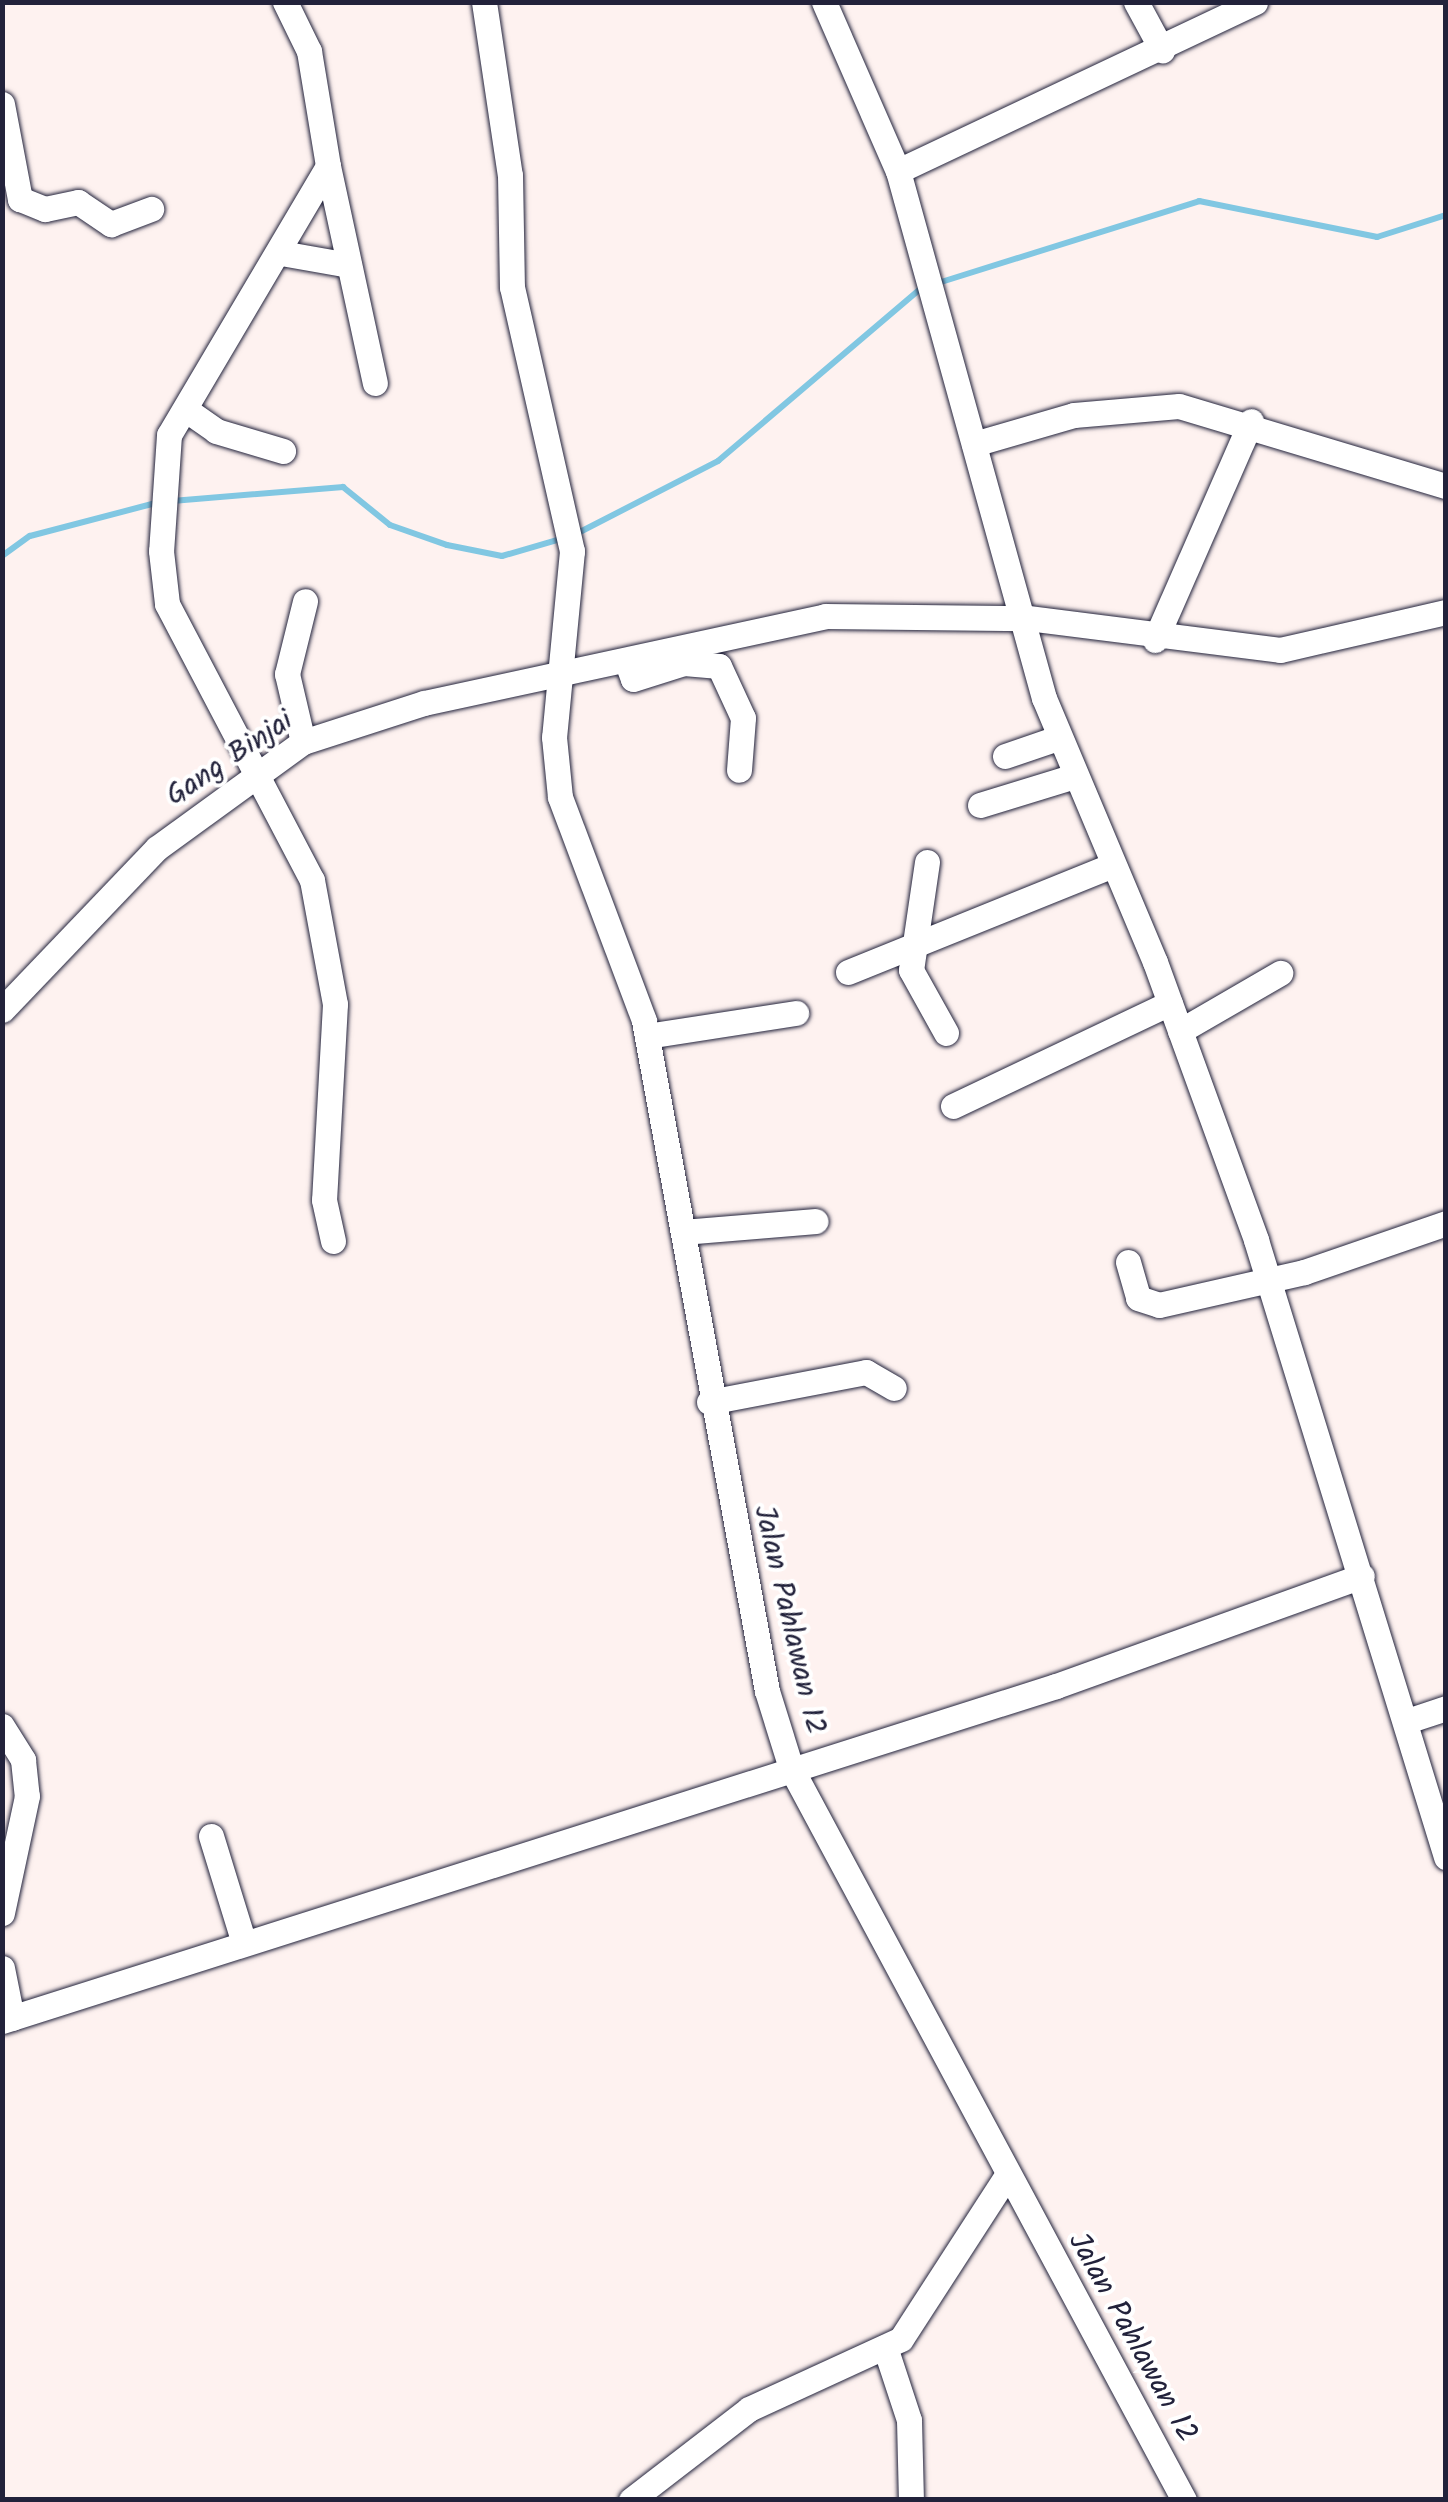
<!DOCTYPE html>
<style>
body{margin:0}
#map{position:relative;width:1448px;height:2502px;overflow:hidden;background:#fef2f0;font-family:Kalam,sans-serif}
div>[style]{position:absolute}
[style*='--x']{left:calc(var(--x)*1px);top:calc(var(--y)*1px);width:calc(var(--w)*1px);rotate:calc(var(--a)*1deg)}
.stream>*{height:6px;margin:-3px;padding:0 3px;transform-origin:3px;border-radius:3px;background:#81c7e2}
.roads{filter:drop-shadow(0 0 2px #22223b) drop-shadow(0 0 2px #22223b)}
.minor>*{height:25px;margin:-12.5px;padding:0 12.5px;transform-origin:12.5px;border-radius:12.5px;background:#fff}
span{translate:-50% -50%;white-space:nowrap;text-align:center;line-height:1.15;-webkit-text-stroke:8px #fff;paint-order:stroke}
.street-label{font-size:30px;color:#22223b}
.frame{position:absolute;inset:0;border:5px solid #22223b;pointer-events:none}
</style>
<div id="map">
<div class="stream">
<div style="--x:938;--y:283;--w:274;--a:-17.4"></div>
<div style="--x:1199;--y:201;--w:182;--a:11.4"></div>
<div style="--x:1377;--y:237;--w:72;--a:-17.7"></div>
<div style="--x:172;--y:501;--w:172;--a:-4.7"></div>
<div style="--x:343;--y:487;--w:60;--a:39"></div>
<div style="--x:390;--y:525;--w:60;--a:19.3"></div>
<div style="--x:447;--y:545;--w:56;--a:11.3"></div>
<div style="--x:502;--y:556;--w:65;--a:-16.2"></div>
<div style="--x:576;--y:534;--w:160;--a:-27.2"></div>
<div style="--x:718;--y:461;--w:267;--a:-40.4"></div>
<div style="--x:2;--y:556;--w:34;--a:-36"></div>
<div style="--x:30;--y:536;--w:134;--a:-14.7"></div>
</div>
<div class="roads">
<div class="minor">
<div style="--x:285;--y:2;--w:55;--a:63.9"></div>
<div style="--x:309;--y:51;--w:117;--a:80.6"></div>
<div style="--x:328;--y:166;--w:312;--a:120.6"></div>
<div style="--x:169;--y:435;--w:116;--a:93.9"></div>
<div style="--x:161;--y:551;--w:53;--a:83.5"></div>
<div style="--x:167;--y:604;--w:312;--a:62.3"></div>
<div style="--x:312;--y:880;--w:126;--a:79.5"></div>
<div style="--x:335;--y:1004;--w:196;--a:93.2"></div>
<div style="--x:324;--y:1200;--w:42;--a:77.6"></div>
<div style="--x:484;--y:2;--w:175;--a:81.5"></div>
<div style="--x:510;--y:175;--w:112;--a:89"></div>
<div style="--x:512;--y:287;--w:271;--a:77.2"></div>
<div style="--x:572;--y:551;--w:187;--a:95.5"></div>
<div style="--x:554;--y:737;--w:60;--a:84.3"></div>
<div style="--x:560;--y:797;--w:239;--a:69.4"></div>
<div style="--x:644;--y:1021;--w:681;--a:79.6"></div>
<div style="--x:767;--y:1691;--w:81;--a:72.7"></div>
<div style="--x:791;--y:1768;--w:831;--a:61.77"></div>
<div style="--x:824;--y:2;--w:184;--a:66.4"></div>
<div style="--x:898;--y:171;--w:547;--a:74.52"></div>
<div style="--x:1044;--y:698;--w:286;--a:67.2"></div>
<div style="--x:1155;--y:962;--w:296;--a:70"></div>
<div style="--x:1256;--y:1240;--w:646;--a:72.88"></div>
<div style="--x:1136;--y:2;--w:55;--a:61.6"></div>
<div style="--x:2;--y:104;--w:97;--a:79.3"></div>
<div style="--x:20;--y:199;--w:27;--a:22"></div>
<div style="--x:45;--y:209;--w:34;--a:-12"></div>
<div style="--x:78;--y:202;--w:40;--a:34"></div>
<div style="--x:111;--y:224;--w:43;--a:-20.6"></div>
<div style="--x:328;--y:166;--w:222;--a:77.8"></div>
<div style="--x:898;--y:171;--w:395;--a:-25.3"></div>
<div style="--x:281;--y:253;--w:69;--a:10"></div>
<div style="--x:185;--y:409;--w:38;--a:35"></div>
<div style="--x:216;--y:431;--w:70;--a:16.6"></div>
<div style="--x:974;--y:444;--w:104;--a:-16.2"></div>
<div style="--x:1074;--y:415;--w:105;--a:-4.9"></div>
<div style="--x:1179;--y:406;--w:279;--a:16.7"></div>
<div style="--x:1155;--y:640;--w:239;--a:-66.3"></div>
<div style="--x:626;--y:660;--w:20;--a:70"></div>
<div style="--x:633;--y:679;--w:53;--a:-17.4"></div>
<div style="--x:684;--y:663;--w:35;--a:5"></div>
<div style="--x:719;--y:666;--w:57;--a:65.2"></div>
<div style="--x:743;--y:718;--w:52;--a:94.4"></div>
<div style="--x:303;--y:742;--w:70;--a:-103.2"></div>
<div style="--x:287;--y:674;--w:75;--a:-76.1"></div>
<div style="--x:1005;--y:756;--w:56;--a:-18.8"></div>
<div style="--x:980;--y:805;--w:98;--a:-17.1"></div>
<div style="--x:927;--y:862;--w:109;--a:98.4"></div>
<div style="--x:911;--y:970;--w:72;--a:60.9"></div>
<div style="--x:848;--y:972;--w:286;--a:-22"></div>
<div style="--x:2;--y:1010;--w:224;--a:-46.3"></div>
<div style="--x:157;--y:848;--w:180;--a:-36"></div>
<div style="--x:303;--y:742;--w:127;--a:-17.9"></div>
<div style="--x:424;--y:703;--w:410;--a:-12.2"></div>
<div style="--x:825;--y:616;--w:203;--a:0.6"></div>
<div style="--x:1028;--y:618;--w:254;--a:7.2"></div>
<div style="--x:1280;--y:650;--w:170;--a:-12.9"></div>
<div style="--x:1180;--y:1031;--w:116;--a:-30.1"></div>
<div style="--x:647;--y:1036;--w:151;--a:-8.8"></div>
<div style="--x:953;--y:1106;--w:240;--a:-25.4"></div>
<div style="--x:683;--y:1232;--w:133;--a:-4.7"></div>
<div style="--x:1128;--y:1262;--w:37;--a:74"></div>
<div style="--x:1138;--y:1298;--w:22;--a:18"></div>
<div style="--x:1159;--y:1305;--w:149;--a:-12.8"></div>
<div style="--x:1304;--y:1272;--w:150;--a:-19"></div>
<div style="--x:709;--y:1402;--w:160;--a:-10.8"></div>
<div style="--x:866;--y:1372;--w:32;--a:30"></div>
<div style="--x:1407;--y:1721;--w:41;--a:-18.4"></div>
<div style="--x:2;--y:1726;--w:40;--a:58"></div>
<div style="--x:23;--y:1760;--w:36;--a:84"></div>
<div style="--x:27;--y:1796;--w:120;--a:102.1"></div>
<div style="--x:211;--y:1836;--w:112;--a:72.9"></div>
<div style="--x:2;--y:1968;--w:51;--a:78.7"></div>
<div style="--x:2;--y:2021;--w:1106;--a:-17.63"></div>
<div style="--x:1056;--y:1686;--w:325;--a:-19.8"></div>
<div style="--x:885;--y:2347;--w:77;--a:71.8"></div>
<div style="--x:909;--y:2420;--w:80;--a:88.6"></div>
<div style="--x:631;--y:2500;--w:149;--a:-37.6"></div>
<div style="--x:749;--y:2409;--w:167;--a:-24.7"></div>
<div style="--x:901;--y:2339;--w:193;--a:-57.1"></div>
</div>
</div>
<div class="street-label">
<span style="left:230px;top:759px;rotate:-34deg">Gang Binjai</span>
<span style="left:789px;top:1620px;rotate:77deg">Jalan Pahlawan 12</span>
<span style="left:1132px;top:2338px;rotate:61deg">Jalan Pahlawan 12</span>
</div>
<div class="frame"></div>
</div>
